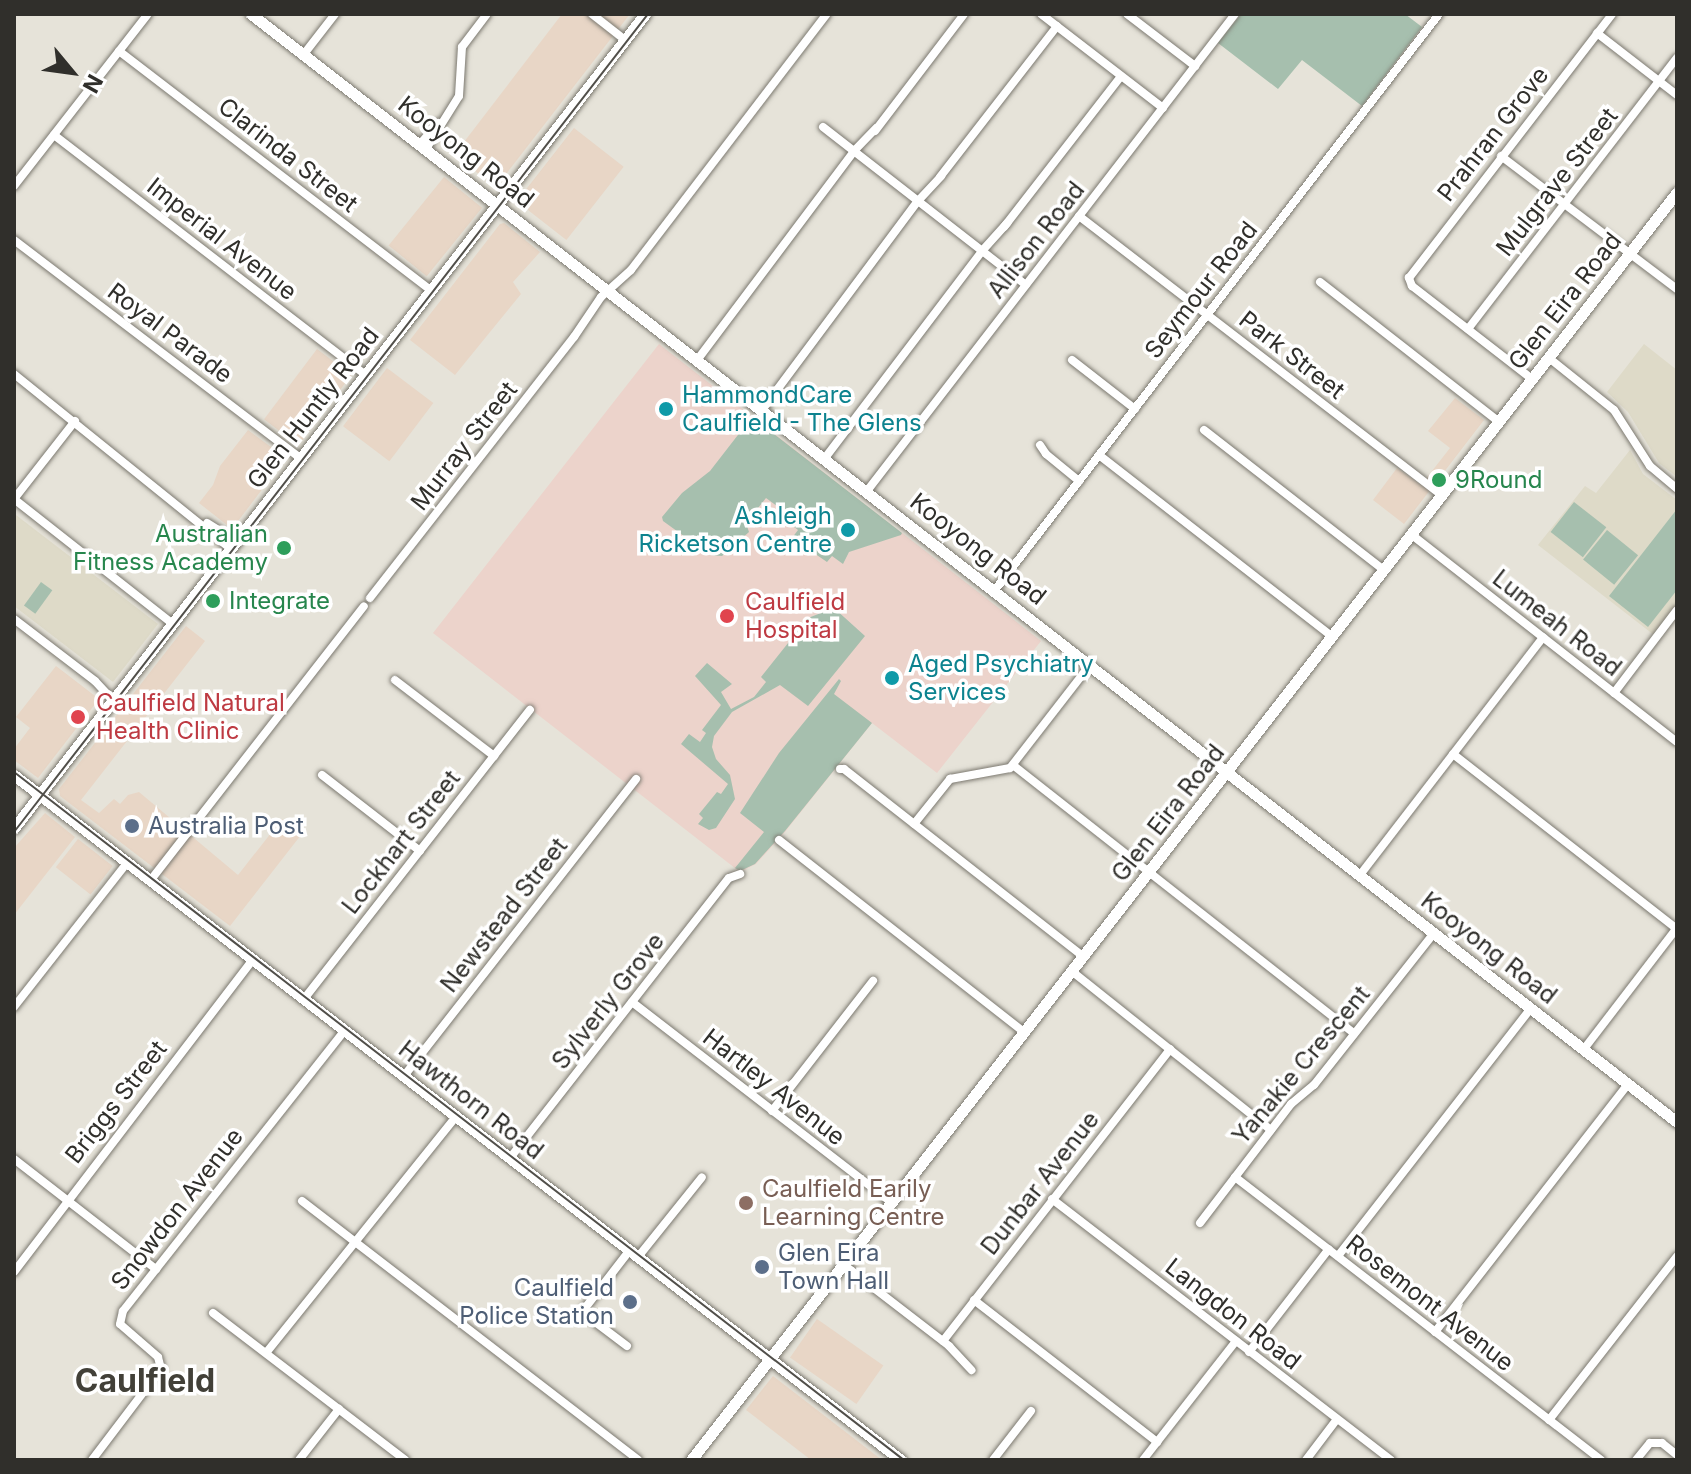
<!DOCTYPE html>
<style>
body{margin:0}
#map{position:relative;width:1691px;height:1474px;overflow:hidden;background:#e6e3d9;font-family:Inter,sans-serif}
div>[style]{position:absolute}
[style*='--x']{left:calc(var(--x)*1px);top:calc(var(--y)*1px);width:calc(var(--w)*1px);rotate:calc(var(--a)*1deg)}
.commercial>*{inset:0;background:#e8d6c6;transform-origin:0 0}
.built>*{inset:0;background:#dedac8}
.medical>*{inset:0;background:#ecd3cb}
.green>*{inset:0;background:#a6bfae;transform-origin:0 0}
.roads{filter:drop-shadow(0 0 2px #7c7970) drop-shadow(0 0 2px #7c7970)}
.street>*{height:8px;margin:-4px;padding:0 4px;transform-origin:4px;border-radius:4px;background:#fff}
.secondary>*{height:11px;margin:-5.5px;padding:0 5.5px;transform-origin:5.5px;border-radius:5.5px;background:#fff}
.tram>*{height:2px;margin:-1px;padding:0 1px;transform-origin:1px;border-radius:1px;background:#514f4a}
.dots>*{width:22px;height:22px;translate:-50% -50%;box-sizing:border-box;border:4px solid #fff;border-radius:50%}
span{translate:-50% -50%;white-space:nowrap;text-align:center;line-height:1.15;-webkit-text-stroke:7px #fff;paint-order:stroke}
.street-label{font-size:24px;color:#302f2b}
.culture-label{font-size:24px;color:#0d838f}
.left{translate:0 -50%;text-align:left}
.right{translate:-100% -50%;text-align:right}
.leisure-label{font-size:24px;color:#27864d}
.health-label{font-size:24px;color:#be3a42}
.service-label{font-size:24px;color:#4e5e75}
.education-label{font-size:24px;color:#785e54}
.district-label{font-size:32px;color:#424038;font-weight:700}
.frame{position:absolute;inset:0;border:16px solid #302f2b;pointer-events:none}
.north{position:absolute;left:32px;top:32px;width:80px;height:80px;-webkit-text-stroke:6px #fff;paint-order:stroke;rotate:119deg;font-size:22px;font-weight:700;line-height:32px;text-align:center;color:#302f2b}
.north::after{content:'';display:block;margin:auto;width:28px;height:36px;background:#302f2b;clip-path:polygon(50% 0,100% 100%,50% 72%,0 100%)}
</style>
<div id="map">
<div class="commercial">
<div style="clip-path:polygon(562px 14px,630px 14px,496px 187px,454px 155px)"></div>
<div style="left:574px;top:128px;width:63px;height:93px;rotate:38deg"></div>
<div style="left:444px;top:177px;width:49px;height:88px;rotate:39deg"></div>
<div style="clip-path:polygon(504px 223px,540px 252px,513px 282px,521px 294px,455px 375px,410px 340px,500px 224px)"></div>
<div style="left:317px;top:349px;width:43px;height:88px;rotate:37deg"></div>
<div style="left:387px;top:368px;width:58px;height:73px;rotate:37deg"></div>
<div style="clip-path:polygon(1455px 398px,1484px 420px,1404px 524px,1373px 500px,1397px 468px,1421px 485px,1450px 448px,1428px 431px)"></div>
<div style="clip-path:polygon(248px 430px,286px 458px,232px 529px,199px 503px,213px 485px,220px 466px)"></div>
<div style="clip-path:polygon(186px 626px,205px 641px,81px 800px,99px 813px,114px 799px,120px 804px,128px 795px,139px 792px,238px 875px,282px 819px,301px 835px,230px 926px,60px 796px,59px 789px)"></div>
<div style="clip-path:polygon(56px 666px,99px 699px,38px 778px,14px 760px,14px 749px,30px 728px,16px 717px)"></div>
<div style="clip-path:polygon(45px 813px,75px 837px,14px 915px,14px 848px)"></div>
<div style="left:78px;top:839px;width:44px;height:36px;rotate:38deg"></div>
<div style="left:817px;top:1319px;width:81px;height:47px;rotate:35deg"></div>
<div style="clip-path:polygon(773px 1376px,882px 1460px,811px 1460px,746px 1410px)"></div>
</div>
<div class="built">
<div style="clip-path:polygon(1644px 344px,1677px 370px,1677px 477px,1659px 463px,1628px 412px,1607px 392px)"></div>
<div style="clip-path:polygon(1630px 450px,1643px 474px,1677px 500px,1677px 605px,1654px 635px,1538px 545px,1585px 486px,1596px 493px)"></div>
<div style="clip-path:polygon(16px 515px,158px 624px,113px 682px,14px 606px)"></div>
</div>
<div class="medical">
<div style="clip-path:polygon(659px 344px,1041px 641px,937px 773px,872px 723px,785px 832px,756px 864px,740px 872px,433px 633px)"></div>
</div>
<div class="green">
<div style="clip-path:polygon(1241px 14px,1405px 14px,1422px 27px,1362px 106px,1302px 60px,1278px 89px,1218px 43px)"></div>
<div style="clip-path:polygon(756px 420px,902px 533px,901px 535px,849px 552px,843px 564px,832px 556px,827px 562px,792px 538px,798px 530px,778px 514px,781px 509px,766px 498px,746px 523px,749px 532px,722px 556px,710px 555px,663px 521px,662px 517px,682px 493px,710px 471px,748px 422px)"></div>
<div style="left:1574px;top:502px;width:41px;height:38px;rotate:38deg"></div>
<div style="clip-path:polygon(1677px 509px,1677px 590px,1648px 627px,1609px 596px)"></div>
<div style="left:1607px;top:530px;width:40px;height:38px;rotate:39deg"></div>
<div style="left:41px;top:582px;width:14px;height:29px;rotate:36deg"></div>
<div style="clip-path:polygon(834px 608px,865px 636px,808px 706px,780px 685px,732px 712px,714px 736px,712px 747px,716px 759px,730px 775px,735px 799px,716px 828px,709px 830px,698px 824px,703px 818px,699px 814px,717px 792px,721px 794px,728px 784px,681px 744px,689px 734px,700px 742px,706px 733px,702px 730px,721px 705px,695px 676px,707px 663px,732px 684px,721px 692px,731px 709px,754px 697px,766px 682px,761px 677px,808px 618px)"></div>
<div style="clip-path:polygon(839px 679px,841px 681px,834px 694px,872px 723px,785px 831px,755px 864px,740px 871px,735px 868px,764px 832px,740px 813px,779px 753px)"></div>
</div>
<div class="roads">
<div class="street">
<div style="--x:592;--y:14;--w:42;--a:38.2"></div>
<div style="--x:1041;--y:14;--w:154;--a:37.6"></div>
<div style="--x:1127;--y:14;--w:86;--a:37.4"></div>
<div style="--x:1597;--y:33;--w:101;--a:37.8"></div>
<div style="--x:119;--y:51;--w:394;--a:37.5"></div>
<div style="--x:304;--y:54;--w:51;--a:-52.2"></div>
<div style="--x:823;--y:127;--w:257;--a:37.9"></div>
<div style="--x:875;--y:131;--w:147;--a:-52.7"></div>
<div style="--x:54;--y:135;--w:394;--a:37.6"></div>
<div style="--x:420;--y:144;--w:28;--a:-49"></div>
<div style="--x:426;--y:149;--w:62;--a:-58.1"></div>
<div style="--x:459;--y:96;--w:49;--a:-86.5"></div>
<div style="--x:462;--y:47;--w:41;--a:-52.9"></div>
<div style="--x:1501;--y:156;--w:221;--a:37.1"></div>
<div style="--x:940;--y:177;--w:191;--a:-52.2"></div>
<div style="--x:14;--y:186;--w:218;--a:-52.1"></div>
<div style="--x:1079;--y:216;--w:458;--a:37.6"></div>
<div style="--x:1004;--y:227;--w:191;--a:-52.2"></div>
<div style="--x:14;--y:240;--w:361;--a:37.3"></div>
<div style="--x:1320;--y:282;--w:227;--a:38"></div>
<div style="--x:1468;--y:329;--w:342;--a:-52.4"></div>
<div style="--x:1549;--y:358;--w:83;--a:38.7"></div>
<div style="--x:1614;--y:410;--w:67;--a:57.3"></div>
<div style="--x:1650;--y:466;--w:35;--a:40"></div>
<div style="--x:698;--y:359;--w:260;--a:-53.1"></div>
<div style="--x:854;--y:151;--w:32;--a:-46"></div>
<div style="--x:1072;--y:360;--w:80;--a:37.9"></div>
<div style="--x:14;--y:374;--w:279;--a:38.9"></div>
<div style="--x:1532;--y:379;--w:152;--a:-142.2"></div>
<div style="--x:1412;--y:286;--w:9;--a:-111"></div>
<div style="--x:1409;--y:278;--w:333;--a:-52.4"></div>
<div style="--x:762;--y:410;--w:261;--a:-53.3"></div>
<div style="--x:918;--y:201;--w:34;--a:-47"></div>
<div style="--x:75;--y:421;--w:99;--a:128"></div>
<div style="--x:14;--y:499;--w:202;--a:38.2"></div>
<div style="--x:1204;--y:430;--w:228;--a:37.9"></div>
<div style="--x:1040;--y:445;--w:11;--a:56"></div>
<div style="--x:1046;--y:454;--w:43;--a:39.3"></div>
<div style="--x:1099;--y:455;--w:296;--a:37.9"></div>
<div style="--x:825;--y:458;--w:260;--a:-52.8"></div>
<div style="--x:982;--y:251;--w:38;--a:-48"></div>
<div style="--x:867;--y:491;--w:602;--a:-52.35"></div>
<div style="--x:207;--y:523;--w:36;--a:32"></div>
<div style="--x:1412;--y:535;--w:336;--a:38"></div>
<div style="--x:995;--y:590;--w:727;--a:-52.37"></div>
<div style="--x:370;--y:598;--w:331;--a:-52"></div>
<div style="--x:574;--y:337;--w:48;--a:-56"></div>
<div style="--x:601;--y:297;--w:40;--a:-42"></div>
<div style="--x:631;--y:270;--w:322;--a:-52.6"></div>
<div style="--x:14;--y:619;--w:102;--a:37.4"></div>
<div style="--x:95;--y:681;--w:26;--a:47"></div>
<div style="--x:395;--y:680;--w:125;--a:37.5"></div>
<div style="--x:1614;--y:693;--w:104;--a:-52.8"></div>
<div style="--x:1453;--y:754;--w:284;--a:38"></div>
<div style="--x:1013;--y:765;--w:434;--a:38.2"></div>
<div style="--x:840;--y:769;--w:4;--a:0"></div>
<div style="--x:844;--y:769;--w:305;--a:38.1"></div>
<div style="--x:322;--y:775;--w:124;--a:37.8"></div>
<div style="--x:914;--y:824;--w:58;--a:-51.3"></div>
<div style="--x:950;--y:779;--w:61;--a:-10.4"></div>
<div style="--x:1010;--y:768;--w:130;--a:-52.2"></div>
<div style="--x:779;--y:840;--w:313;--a:38.1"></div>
<div style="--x:1360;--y:875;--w:300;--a:-52.4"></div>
<div style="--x:150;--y:881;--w:348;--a:-52.1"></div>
<div style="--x:1073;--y:972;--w:253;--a:38.6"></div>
<div style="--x:304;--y:999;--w:367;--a:-52"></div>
<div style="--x:632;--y:1002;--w:329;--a:37.7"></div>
<div style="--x:14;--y:1007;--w:183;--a:-51.9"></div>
<div style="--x:1584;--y:1049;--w:153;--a:-52.5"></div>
<div style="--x:404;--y:1076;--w:377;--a:-52"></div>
<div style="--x:772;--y:1111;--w:165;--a:-52.2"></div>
<div style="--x:510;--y:1158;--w:355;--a:-52"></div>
<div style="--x:729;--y:878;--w:12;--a:-20"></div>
<div style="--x:14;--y:1159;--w:180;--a:37.8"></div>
<div style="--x:1235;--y:1177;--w:463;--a:37.7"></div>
<div style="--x:1052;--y:1199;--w:428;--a:37.6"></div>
<div style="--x:302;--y:1201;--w:424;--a:37.6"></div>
<div style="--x:1200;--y:1223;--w:150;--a:-52.6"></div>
<div style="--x:1291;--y:1104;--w:30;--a:-40"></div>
<div style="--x:1314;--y:1085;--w:194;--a:-51.7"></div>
<div style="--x:1338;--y:1256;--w:314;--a:-52.1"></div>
<div style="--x:638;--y:1257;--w:102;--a:-51.3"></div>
<div style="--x:844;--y:1265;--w:133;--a:37.6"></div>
<div style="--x:949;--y:1346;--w:33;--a:47"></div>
<div style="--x:14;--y:1272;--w:394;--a:-52.6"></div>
<div style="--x:974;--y:1300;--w:232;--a:37.8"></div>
<div style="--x:213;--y:1313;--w:242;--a:37.4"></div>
<div style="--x:1435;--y:1332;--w:314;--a:-52.1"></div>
<div style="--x:943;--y:1341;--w:370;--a:-52.1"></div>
<div style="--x:627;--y:1346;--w:56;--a:-142.9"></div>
<div style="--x:582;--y:1312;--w:78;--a:-52.3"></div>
<div style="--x:1249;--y:1352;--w:130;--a:-52.2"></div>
<div style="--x:266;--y:1353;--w:303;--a:-51.2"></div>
<div style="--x:1549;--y:1420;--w:208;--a:-52"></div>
<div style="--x:92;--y:1460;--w:114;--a:-52.8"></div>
<div style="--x:161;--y:1369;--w:12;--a:-104"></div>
<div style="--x:158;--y:1357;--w:50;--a:-139"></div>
<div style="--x:120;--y:1324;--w:13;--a:-77"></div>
<div style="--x:123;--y:1311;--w:358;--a:-51.7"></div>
<div style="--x:299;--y:1460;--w:65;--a:-51.9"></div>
<div style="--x:993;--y:1460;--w:62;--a:-52.2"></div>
<div style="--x:1143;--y:1460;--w:151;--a:-52"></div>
<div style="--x:1306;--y:1460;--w:51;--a:-52.9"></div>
<div style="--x:1636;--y:1460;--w:22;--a:-51"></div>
<div style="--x:1650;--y:1443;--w:12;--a:0"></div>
<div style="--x:1662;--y:1443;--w:19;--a:39"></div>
</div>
<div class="secondary">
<div style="--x:251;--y:14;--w:1806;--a:37.85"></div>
<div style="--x:14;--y:775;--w:1121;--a:37.68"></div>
<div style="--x:14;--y:828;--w:1030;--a:-52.22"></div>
<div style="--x:691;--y:1460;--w:1606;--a:-52.13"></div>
</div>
</div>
<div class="tram">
<div style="--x:14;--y:772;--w:1125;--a:37.71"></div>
<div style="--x:14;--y:832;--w:1035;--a:-52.22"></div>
</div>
<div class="dots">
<div style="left:666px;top:409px;background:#0f9aa8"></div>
<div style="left:1439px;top:480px;background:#2e9e5b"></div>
<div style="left:848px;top:530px;background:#0f9aa8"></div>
<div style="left:284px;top:548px;background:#2e9e5b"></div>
<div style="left:213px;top:601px;background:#2e9e5b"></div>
<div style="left:727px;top:616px;background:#e0444e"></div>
<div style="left:892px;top:678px;background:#0f9aa8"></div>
<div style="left:78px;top:717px;background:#e0444e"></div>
<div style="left:132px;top:826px;background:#5c6f8a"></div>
<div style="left:746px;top:1203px;background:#8d6e63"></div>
<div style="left:762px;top:1267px;background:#5c6f8a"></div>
<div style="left:630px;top:1302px;background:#5c6f8a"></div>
</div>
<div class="street-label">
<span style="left:1493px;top:134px;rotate:-52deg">Prahran Grove</span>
<span style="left:466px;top:152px;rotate:38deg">Kooyong Road</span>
<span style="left:288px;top:155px;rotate:38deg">Clarinda Street</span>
<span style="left:1557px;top:182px;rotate:-52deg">Mulgrave Street</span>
<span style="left:222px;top:239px;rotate:38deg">Imperial Avenue</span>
<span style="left:1036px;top:240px;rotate:-52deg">Allison Road</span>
<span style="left:1201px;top:290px;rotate:-52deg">Seymour Road</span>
<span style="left:1565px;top:301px;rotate:-52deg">Glen Eira Road</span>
<span style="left:170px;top:333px;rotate:37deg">Royal Parade</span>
<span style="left:1292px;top:355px;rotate:38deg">Park Street</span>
<span style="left:313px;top:408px;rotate:-52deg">Glen Huntly Road</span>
<span style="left:464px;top:446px;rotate:-52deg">Murray Street</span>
<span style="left:978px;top:549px;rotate:38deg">Kooyong Road</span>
<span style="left:1557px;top:623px;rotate:38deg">Lumeah Road</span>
<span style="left:1168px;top:813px;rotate:-52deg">Glen Eira Road</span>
<span style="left:401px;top:842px;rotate:-52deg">Lockhart Street</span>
<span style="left:504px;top:915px;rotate:-52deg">Newstead Street</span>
<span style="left:1489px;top:948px;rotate:38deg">Kooyong Road</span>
<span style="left:608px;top:1001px;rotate:-52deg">Sylverly Grove</span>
<span style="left:1301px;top:1065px;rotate:-50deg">Yanakie Crescent</span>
<span style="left:774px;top:1087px;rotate:38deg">Hartley Avenue</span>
<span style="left:471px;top:1100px;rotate:38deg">Hawthorn Road</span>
<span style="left:116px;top:1102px;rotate:-52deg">Briggs Street</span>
<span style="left:1040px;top:1183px;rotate:-52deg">Dunbar Avenue</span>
<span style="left:177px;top:1209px;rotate:-52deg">Snowdon Avenue</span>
<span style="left:1430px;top:1303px;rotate:38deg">Rosemont Avenue</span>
<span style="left:1233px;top:1314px;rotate:38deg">Langdon Road</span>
</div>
<div class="culture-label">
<span class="left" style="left:682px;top:409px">HammondCare<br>Caulfield - The Glens</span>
<span class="right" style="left:832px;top:530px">Ashleigh<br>Ricketson Centre</span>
<span class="left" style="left:908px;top:678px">Aged Psychiatry<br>Services</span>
</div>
<div class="leisure-label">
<span class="left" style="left:1455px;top:480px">9Round</span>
<span class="right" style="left:268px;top:548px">Australian<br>Fitness Academy</span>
<span class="left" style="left:229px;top:601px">Integrate</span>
</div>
<div class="health-label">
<span class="left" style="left:745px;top:616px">Caulfield<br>Hospital</span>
<span class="left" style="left:96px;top:717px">Caulfield Natural<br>Health Clinic</span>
</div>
<div class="service-label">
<span class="left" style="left:148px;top:826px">Australia Post</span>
<span class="left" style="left:778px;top:1267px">Glen Eira<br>Town Hall</span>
<span class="right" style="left:614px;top:1302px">Caulfield<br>Police Station</span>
</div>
<div class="education-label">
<span class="left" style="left:762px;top:1203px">Caulfield Earily<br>Learning Centre</span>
</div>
<div class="district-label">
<span style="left:145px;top:1381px">Caulfield</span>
</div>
<div class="frame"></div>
<div class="north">N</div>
</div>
